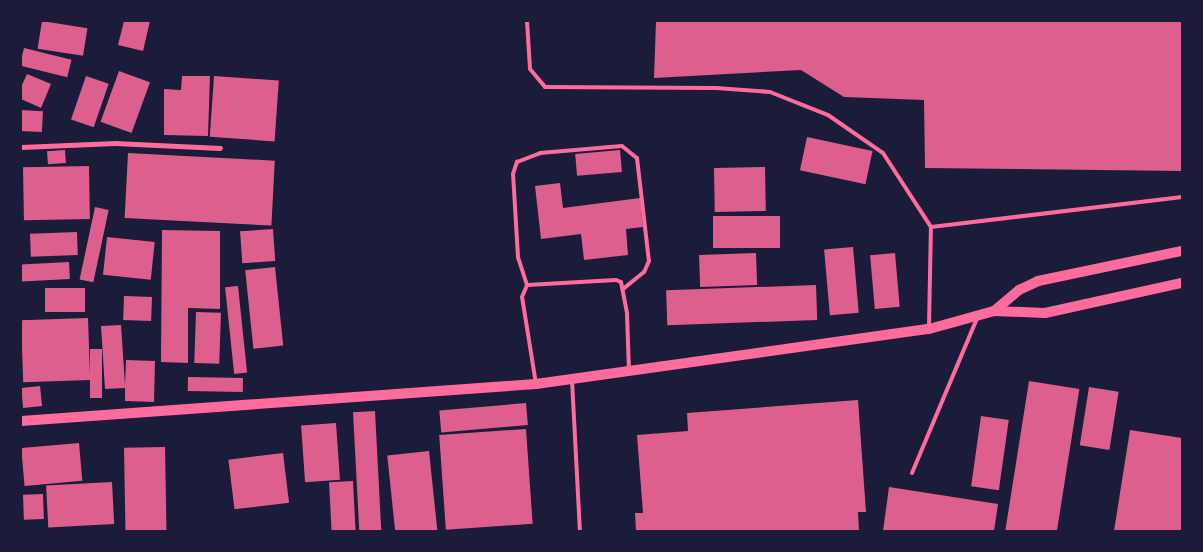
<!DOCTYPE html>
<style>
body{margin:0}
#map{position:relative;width:1203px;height:552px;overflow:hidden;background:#1b1b3a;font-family:Arial,sans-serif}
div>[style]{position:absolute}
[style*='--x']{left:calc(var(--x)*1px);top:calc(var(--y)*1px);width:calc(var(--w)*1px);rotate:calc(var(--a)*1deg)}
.building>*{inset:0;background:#dd5f8e;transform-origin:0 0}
.service>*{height:4px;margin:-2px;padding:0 2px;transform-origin:2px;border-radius:2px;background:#ff6b9d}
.minor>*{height:5px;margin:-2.5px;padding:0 2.5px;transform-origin:2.5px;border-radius:2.5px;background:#ff6b9d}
.secondary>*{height:10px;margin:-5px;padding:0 5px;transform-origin:5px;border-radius:5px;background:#ff6b9d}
span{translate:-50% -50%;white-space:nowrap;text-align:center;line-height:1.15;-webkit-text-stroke:5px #1b1b3a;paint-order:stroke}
.frame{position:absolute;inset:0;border:22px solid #1b1b3a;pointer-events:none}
</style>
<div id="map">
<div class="building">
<div style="left:42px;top:21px;width:46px;height:28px;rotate:9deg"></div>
<div style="clip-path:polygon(124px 21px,150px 21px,143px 51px,118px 45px)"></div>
<div style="clip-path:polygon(656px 21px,1182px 21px,1182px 171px,925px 168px,924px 100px,844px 97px,801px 70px,654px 78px)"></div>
<div style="left:24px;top:48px;width:49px;height:18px;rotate:14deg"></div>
<div style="left:119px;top:71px;width:33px;height:54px;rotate:20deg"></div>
<div style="clip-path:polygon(27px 74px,51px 84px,41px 108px,21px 99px,21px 87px)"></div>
<div style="left:86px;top:76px;width:24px;height:46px;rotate:19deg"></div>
<div style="clip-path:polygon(182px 76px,210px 76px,208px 136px,164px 135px,164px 89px,181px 90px)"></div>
<div style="left:214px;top:76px;width:65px;height:61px;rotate:4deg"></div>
<div style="left:21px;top:110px;width:22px;height:21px;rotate:3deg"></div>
<div style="left:807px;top:137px;width:67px;height:34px;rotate:12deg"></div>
<div style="left:65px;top:150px;width:13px;height:18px;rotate:86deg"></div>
<div style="left:620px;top:150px;width:22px;height:45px;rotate:85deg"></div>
<div style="left:128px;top:153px;width:147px;height:65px;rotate:3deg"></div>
<div style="left:89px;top:166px;width:53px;height:66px;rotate:89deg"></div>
<div style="left:765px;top:167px;width:44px;height:51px;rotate:89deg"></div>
<div style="clip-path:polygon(560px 183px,563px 208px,640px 198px,643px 227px,626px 229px,628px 255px,584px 260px,581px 234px,541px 239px,535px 186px)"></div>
<div style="left:95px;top:207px;width:14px;height:74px;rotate:12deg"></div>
<div style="left:713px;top:216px;width:67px;height:32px"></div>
<div style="left:273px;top:229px;width:32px;height:33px;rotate:86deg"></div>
<div style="clip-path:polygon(162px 230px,220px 231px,220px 309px,188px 308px,188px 363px,161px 362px)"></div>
<div style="left:77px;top:232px;width:23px;height:47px;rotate:88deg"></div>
<div style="left:107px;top:237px;width:48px;height:38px;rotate:6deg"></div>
<div style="left:853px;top:247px;width:66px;height:29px;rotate:85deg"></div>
<div style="left:756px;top:253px;width:32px;height:57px;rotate:88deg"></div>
<div style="left:895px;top:253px;width:54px;height:25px;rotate:85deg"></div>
<div style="left:69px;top:262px;width:17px;height:48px;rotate:87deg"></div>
<div style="left:275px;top:267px;width:79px;height:30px;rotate:84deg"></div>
<div style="left:816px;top:285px;width:35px;height:150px;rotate:88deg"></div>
<div style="left:238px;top:286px;width:87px;height:13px;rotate:84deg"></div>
<div style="left:45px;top:288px;width:40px;height:24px"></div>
<div style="left:124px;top:296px;width:28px;height:24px;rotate:2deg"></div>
<div style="left:196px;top:312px;width:25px;height:51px;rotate:2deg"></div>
<div style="left:88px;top:318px;width:62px;height:67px;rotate:88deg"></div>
<div style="clip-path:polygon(121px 325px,125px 385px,126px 360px,155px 361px,154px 402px,125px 401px,125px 388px,105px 389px,101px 326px)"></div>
<div style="left:90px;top:349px;width:12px;height:49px"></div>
<div style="left:188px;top:377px;width:55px;height:14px;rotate:1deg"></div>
<div style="left:1029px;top:381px;width:51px;height:152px;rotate:9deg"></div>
<div style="left:40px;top:386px;width:20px;height:19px;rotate:84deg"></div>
<div style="left:1089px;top:387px;width:30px;height:59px;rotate:9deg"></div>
<div style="clip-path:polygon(858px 400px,866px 512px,858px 512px,859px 531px,636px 531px,635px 513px,643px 513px,637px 435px,688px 431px,687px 413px)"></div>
<div style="left:526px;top:403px;width:22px;height:87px;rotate:85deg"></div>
<div style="left:375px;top:411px;width:120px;height:22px;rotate:87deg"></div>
<div style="left:981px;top:416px;width:28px;height:71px;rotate:8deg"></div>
<div style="left:336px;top:423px;width:57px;height:35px;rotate:86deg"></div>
<div style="left:526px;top:429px;width:95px;height:87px;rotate:86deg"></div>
<div style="clip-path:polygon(1130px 430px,1182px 438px,1182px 531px,1114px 531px)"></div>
<div style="left:79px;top:443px;width:38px;height:58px;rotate:85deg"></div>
<div style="left:165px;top:447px;width:84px;height:41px;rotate:89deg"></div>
<div style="left:429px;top:451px;width:80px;height:42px;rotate:84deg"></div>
<div style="left:283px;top:453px;width:50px;height:55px;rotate:83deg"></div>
<div style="left:353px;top:481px;width:50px;height:24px;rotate:87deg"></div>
<div style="left:112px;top:482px;width:42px;height:66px;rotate:87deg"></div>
<div style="clip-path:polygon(889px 487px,998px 504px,994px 531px,883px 531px)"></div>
<div style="left:43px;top:494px;width:25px;height:20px;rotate:88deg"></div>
</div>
<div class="service">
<div style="--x:527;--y:21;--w:48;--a:86.4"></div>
<div style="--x:530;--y:69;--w:23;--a:50"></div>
<div style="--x:545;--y:87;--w:171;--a:0.3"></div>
<div style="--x:716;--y:88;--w:54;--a:4.2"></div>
<div style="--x:770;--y:92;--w:62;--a:21.6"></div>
<div style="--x:828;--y:115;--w:67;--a:34.6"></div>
<div style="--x:883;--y:153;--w:88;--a:57"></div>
<div style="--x:527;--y:285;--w:29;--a:-108"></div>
<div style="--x:518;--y:257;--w:83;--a:-93.4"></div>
<div style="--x:513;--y:174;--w:13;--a:-72"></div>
<div style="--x:517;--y:162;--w:25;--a:-21"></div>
<div style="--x:540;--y:153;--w:82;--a:-4.9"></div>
<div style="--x:622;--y:146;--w:19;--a:39"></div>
<div style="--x:637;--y:158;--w:104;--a:83.4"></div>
<div style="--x:649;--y:261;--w:12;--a:114"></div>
<div style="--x:644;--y:272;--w:26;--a:141"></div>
<div style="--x:929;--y:327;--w:100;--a:-88.9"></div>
<div style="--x:931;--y:227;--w:253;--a:-6.8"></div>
<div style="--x:572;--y:380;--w:151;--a:87"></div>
<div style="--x:536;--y:384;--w:88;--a:-99.1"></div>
<div style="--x:522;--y:297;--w:13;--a:-67"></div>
<div style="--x:527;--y:285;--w:89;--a:-3.2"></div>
<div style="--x:616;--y:280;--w:5;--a:22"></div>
<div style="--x:621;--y:282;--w:33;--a:79"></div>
<div style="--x:627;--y:314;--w:56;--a:88"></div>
<div style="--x:912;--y:473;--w:168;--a:-67.2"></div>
</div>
<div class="minor">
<div style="--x:21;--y:147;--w:94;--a:-2.4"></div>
<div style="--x:115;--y:143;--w:105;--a:2.7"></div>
</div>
<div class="secondary">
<div style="--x:994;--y:311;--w:33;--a:-40"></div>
<div style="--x:1019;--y:290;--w:21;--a:-25"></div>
<div style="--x:1038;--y:281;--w:147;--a:-11.8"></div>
<div style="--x:21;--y:421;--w:516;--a:-4.11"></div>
<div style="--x:536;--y:384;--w:397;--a:-8"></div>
<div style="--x:929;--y:329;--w:67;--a:-15.5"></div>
<div style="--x:994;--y:311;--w:51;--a:2.2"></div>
<div style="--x:1045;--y:313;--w:140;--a:-12.4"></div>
</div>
<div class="frame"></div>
</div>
